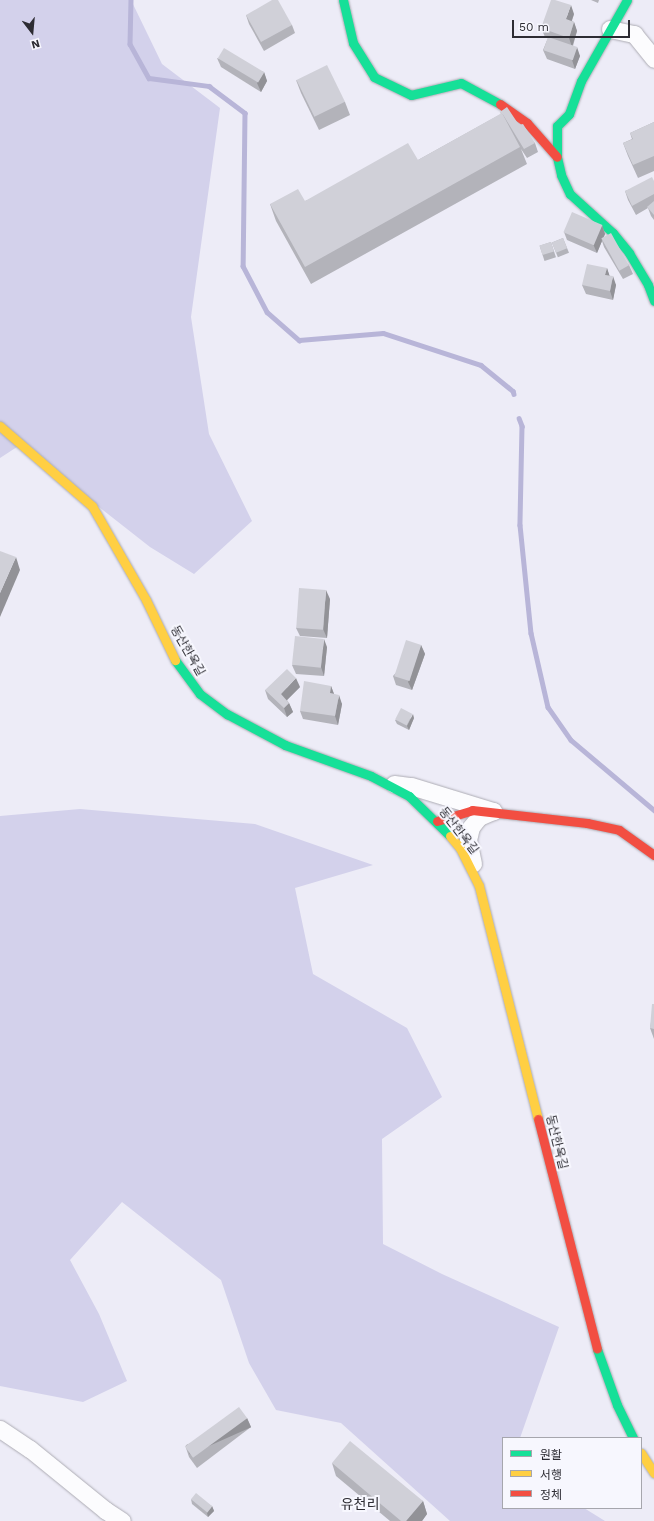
<!DOCTYPE html>
<meta charset="utf-8">
<style>
body{margin:0}
#map{position:relative;width:654px;height:1521px;overflow:hidden;background:#edecf7;font-family:"Work Sans","Noto Sans KR",sans-serif}
div>[style]{position:absolute}
[style*='--x']{left:calc(var(--x)*1px);top:calc(var(--y)*1px);width:calc(var(--w)*1px);rotate:calc(var(--a)*1deg)}
.green>*{inset:0;background:#d3d1eb}
.stream>*{height:4.5px;margin:-2.25px;padding:0 2.25px;transform-origin:2.25px;border-radius:2.25px;background:#b8b5d8}
.roads{filter:drop-shadow(0 0 1px #adacb4) drop-shadow(0 0 1px #adacb4)}
.street>*{height:17px;margin:-8.5px;padding:0 8.5px;transform-origin:8.5px;border-radius:8.5px;background:#fcfcfe}
.fast>*{height:9px;margin:-4.5px;padding:0 4.5px;transform-origin:4.5px;border-radius:4.5px;background:#16e098}
.slow>*{height:9px;margin:-4.5px;padding:0 4.5px;transform-origin:4.5px;border-radius:4.5px;background:#ffcf43}
.jam>*{height:9px;margin:-4.5px;padding:0 4.5px;transform-origin:4.5px;border-radius:4.5px;background:#f24e42}
.wall>*{inset:0;background:#b3b3ba;transform-origin:0 0}
.shaded-wall>*{inset:0;background:#929297;transform-origin:0 0}
.building>*{inset:0;background:#d0d0d8;transform-origin:0 0}
span{translate:-50% -50%;white-space:nowrap;text-align:center;line-height:1.15;-webkit-text-stroke:4px #f7f7fe;paint-order:stroke}
.street-label{font-size:12px;color:#2d2c33}
.quarter-label{font-size:14px;color:#2d2c33}
.legend{position:absolute;left:502px;top:1437px;width:140px;height:72px;box-sizing:border-box;background:#f7f7fe;border:1px solid #a6a6ad;margin:0;padding:5px 7px;list-style:none;font-size:12px;color:#2d2c33}
.legend li{display:flex;align-items:center;gap:8px;height:20px}
.legend b{width:20px;border:1px solid #a6a6ad}
.north{position:absolute;left:12px;top:12px;width:40px;height:40px;-webkit-text-stroke:3px #f7f7fe;paint-order:stroke;rotate:164deg;font-size:11px;font-weight:700;line-height:16px;text-align:center;color:#2d2c33}
.north::after{content:'';display:block;margin:auto;width:14px;height:18px;background:#2d2c33;clip-path:polygon(50% 0,100% 100%,50% 72%,0 100%)}
.scale{position:absolute;left:512px;top:20px;width:118px;height:18px;box-sizing:border-box;border:2px solid #2d2c33;border-top:0;padding-left:5px;font-size:12px;line-height:14px;white-space:nowrap;color:#2d2c33;-webkit-text-stroke:3px #f7f7fe;paint-order:stroke}
</style>
<div id="map">
<div class="green">
<div style="clip-path:polygon(0 0,131px 0,162px 64px,220px 108px,191px 317px,209px 434px,252px 521px,194px 574px,150px 547px,20px 445px,0 458px)"></div>
<div style="clip-path:polygon(80px 809px,255px 824px,373px 865px,295px 888px,313px 974px,407px 1028px,442px 1097px,382px 1139px,383px 1244px,442px 1274px,559px 1327px,520px 1438px,503px 1438px,503px 1508px,584px 1508px,605px 1521px,450px 1521px,341px 1423px,276px 1410px,249px 1363px,221px 1280px,122px 1202px,70px 1260px,99px 1314px,127px 1381px,83px 1402px,0 1386px,0 816px)"></div>
</div>
<div class="stream">
<div style="--x:131;--y:0;--w:44;--a:91.3"></div>
<div style="--x:130;--y:44;--w:39;--a:61"></div>
<div style="--x:149;--y:78;--w:61;--a:7.6"></div>
<div style="--x:209;--y:86;--w:45;--a:36.9"></div>
<div style="--x:245;--y:113;--w:153;--a:90.7"></div>
<div style="--x:243;--y:266;--w:52;--a:62.4"></div>
<div style="--x:267;--y:312;--w:43;--a:41.2"></div>
<div style="--x:299;--y:340;--w:84;--a:-4.8"></div>
<div style="--x:383;--y:333;--w:103;--a:18.1"></div>
<div style="--x:481;--y:365;--w:41;--a:39.1"></div>
<div style="--x:513;--y:391;--w:3;--a:72"></div>
<div style="--x:519;--y:418;--w:9;--a:69"></div>
<div style="--x:522;--y:426;--w:99;--a:91.2"></div>
<div style="--x:520;--y:525;--w:109;--a:84.2"></div>
<div style="--x:531;--y:633;--w:76;--a:77.1"></div>
<div style="--x:548;--y:707;--w:40;--a:55.1"></div>
<div style="--x:571;--y:740;--w:109;--a:40.1"></div>
</div>
<div class="roads">
<div class="street">
<div style="--x:610;--y:29;--w:25;--a:12"></div>
<div style="--x:634;--y:34;--w:32;--a:51"></div>
<div style="--x:394;--y:784;--w:17;--a:7"></div>
<div style="--x:411;--y:786;--w:86;--a:17"></div>
<div style="--x:493;--y:811;--w:15;--a:157"></div>
<div style="--x:479;--y:817;--w:13;--a:129"></div>
<div style="--x:471;--y:827;--w:13;--a:103"></div>
<div style="--x:468;--y:840;--w:24;--a:78"></div>
<div style="--x:0;--y:1429;--w:36;--a:34"></div>
<div style="--x:30;--y:1449;--w:97;--a:39.1"></div>
<div style="--x:105;--y:1510;--w:20;--a:33"></div>
</div>
<div class="fast">
<div style="--x:343;--y:0;--w:44;--a:76.9"></div>
<div style="--x:353;--y:43;--w:40;--a:58"></div>
<div style="--x:374;--y:77;--w:41;--a:25.9"></div>
<div style="--x:411;--y:95;--w:51;--a:-13.5"></div>
<div style="--x:461;--y:83;--w:44;--a:28.3"></div>
<div style="--x:627;--y:0;--w:93;--a:119.6"></div>
<div style="--x:581;--y:81;--w:35;--a:110"></div>
<div style="--x:569;--y:114;--w:17;--a:135"></div>
<div style="--x:557;--y:126;--w:31;--a:90"></div>
<div style="--x:557;--y:157;--w:18;--a:77"></div>
<div style="--x:561;--y:175;--w:21;--a:65"></div>
<div style="--x:570;--y:194;--w:58;--a:42.2"></div>
<div style="--x:613;--y:233;--w:26;--a:51"></div>
<div style="--x:629;--y:253;--w:37;--a:59"></div>
<div style="--x:648;--y:285;--w:17;--a:69"></div>
<div style="--x:175;--y:660;--w:42;--a:53.7"></div>
<div style="--x:200;--y:694;--w:34;--a:37"></div>
<div style="--x:227;--y:714;--w:66;--a:28.1"></div>
<div style="--x:285;--y:745;--w:91;--a:19.8"></div>
<div style="--x:371;--y:776;--w:43;--a:27.8"></div>
<div style="--x:409;--y:796;--w:57;--a:44.3"></div>
<div style="--x:597;--y:1349;--w:59;--a:70.3"></div>
<div style="--x:617;--y:1405;--w:37;--a:64"></div>
</div>
<div class="slow">
<div style="--x:0;--y:426;--w:122;--a:41"></div>
<div style="--x:92;--y:506;--w:108;--a:60.1"></div>
<div style="--x:146;--y:600;--w:67;--a:64.2"></div>
<div style="--x:450;--y:836;--w:16;--a:50"></div>
<div style="--x:460;--y:848;--w:42;--a:63.4"></div>
<div style="--x:479;--y:886;--w:240;--a:75.8"></div>
<div style="--x:641;--y:1453;--w:24;--a:57"></div>
</div>
<div class="jam">
<div style="--x:500;--y:104;--w:33;--a:35"></div>
<div style="--x:527;--y:123;--w:45;--a:48.6"></div>
<div style="--x:437;--y:821;--w:37;--a:-17"></div>
<div style="--x:472;--y:810;--w:116;--a:6.4"></div>
<div style="--x:587;--y:823;--w:33;--a:12"></div>
<div style="--x:619;--y:830;--w:43;--a:35.5"></div>
<div style="--x:538;--y:1119;--w:237;--a:75.6"></div>
</div>
</div>
<div class="wall">
<div style="clip-path:polygon(591px 0,599px 0,598px 3px)"></div>
<div style="clip-path:polygon(574px 14px,572px 21px,574px 22px,577px 31px,573px 46px,580px 56px,575px 69px,547px 59px,543px 50px,548px 38px,545px 37px,541px 28px)"></div>
<div style="clip-path:polygon(246px 15px,292px 25px,295px 33px,264px 51px,249px 24px)"></div>
<div style="clip-path:polygon(217px 58px,264px 72px,267px 81px,261px 92px,221px 67px)"></div>
<div style="clip-path:polygon(296px 80px,345px 102px,350px 115px,319px 130px,301px 93px)"></div>
<div style="clip-path:polygon(500px 112px,519px 125px,535px 143px,538px 152px,527px 158px,521px 149px,527px 164px,311px 284px,276px 221px,270px 204px,305px 201px,418px 160px,501px 114px)"></div>
<div style="clip-path:polygon(654px 122px,654px 171px,638px 178px,628px 156px,623px 143px,632px 139px,630px 133px)"></div>
<div style="clip-path:polygon(654px 181px,654px 220px,651px 216px,648px 208px,636px 215px,628px 200px,625px 191px)"></div>
<div style="clip-path:polygon(602px 225px,605px 234px,604px 237px,629px 265px,633px 274px,623px 279px,604px 247px,602px 241px,597px 253px,567px 240px,564px 232px)"></div>
<div style="left:563px;top:238px;width:16px;height:12px;rotate:68deg"></div>
<div style="left:551px;top:242px;width:16px;height:12px;rotate:72deg"></div>
<div style="clip-path:polygon(607px 268px,609px 275px,616px 285px,613px 300px,586px 294px,582px 285px)"></div>
<div style="clip-path:polygon(330px 599px,327px 638px,300px 636px,296px 628px)"></div>
<div style="clip-path:polygon(421px 645px,425px 654px,412px 690px,396px 685px,393px 676px)"></div>
<div style="clip-path:polygon(327px 647px,324px 676px,296px 674px,292px 665px)"></div>
<div style="clip-path:polygon(331px 686px,334px 694px,342px 704px,338px 725px,303px 719px,300px 711px)"></div>
<div style="clip-path:polygon(300px 687px,287px 700px,289px 703px,293px 712px,287px 717px,268px 699px,265px 690px)"></div>
<div style="clip-path:polygon(414px 718px,409px 730px,397px 724px,395px 720px)"></div>
<div style="clip-path:polygon(654px 1004px,654px 1039px,650px 1028px)"></div>
<div style="clip-path:polygon(247px 1418px,251px 1427px,197px 1468px,189px 1457px,186px 1448px)"></div>
<div style="clip-path:polygon(332px 1463px,423px 1501px,427px 1514px,422px 1521px,390px 1521px,336px 1476px)"></div>
<div style="clip-path:polygon(191px 1499px,212px 1506px,214px 1511px,208px 1517px,192px 1504px)"></div>
</div>
<div class="shaded-wall">
<div style="clip-path:polygon(571px 5px,574px 14px,569px 28px,566px 19px)"></div>
<div style="clip-path:polygon(574px 22px,577px 31px,572px 47px,569px 38px)"></div>
<div style="clip-path:polygon(577px 47px,580px 56px,575px 69px,572px 60px)"></div>
<div style="clip-path:polygon(264px 72px,267px 81px,261px 92px,257px 83px)"></div>
<div style="clip-path:polygon(602px 225px,605px 234px,602px 240px,601px 238px,602px 241px,597px 253px,593px 244px)"></div>
<div style="clip-path:polygon(607px 268px,610px 277px,605px 275px)"></div>
<div style="clip-path:polygon(613px 276px,616px 285px,613px 300px,610px 291px)"></div>
<div style="clip-path:polygon(16px 557px,20px 570px,0 617px,0 593px)"></div>
<div style="clip-path:polygon(326px 590px,330px 599px,327px 638px,323px 629px)"></div>
<div style="clip-path:polygon(324px 639px,327px 647px,324px 676px,321px 667px)"></div>
<div style="clip-path:polygon(421px 645px,425px 654px,412px 690px,408px 682px)"></div>
<div style="clip-path:polygon(296px 678px,300px 687px,284px 703px,281px 694px)"></div>
<div style="clip-path:polygon(331px 686px,334px 694px,330px 693px)"></div>
<div style="clip-path:polygon(339px 695px,342px 704px,338px 725px,335px 716px)"></div>
<div style="clip-path:polygon(289px 703px,293px 712px,287px 717px,284px 708px)"></div>
<div style="clip-path:polygon(413px 714px,414px 718px,409px 730px,407px 726px)"></div>
<div style="left:247px;top:1418px;width:10px;height:67px;rotate:66deg"></div>
<div style="clip-path:polygon(423px 1501px,427px 1514px,422px 1521px,406px 1521px)"></div>
<div style="clip-path:polygon(212px 1506px,214px 1511px,208px 1517px,207px 1513px)"></div>
</div>
<div class="building">
<div style="clip-path:polygon(272px 0,278px 0,292px 25px,261px 42px,246px 15px)"></div>
<div style="clip-path:polygon(551px 0,555px 0,571px 5px,566px 19px,574px 22px,569px 38px,541px 28px)"></div>
<div style="left:548px;top:37px;width:31px;height:14px;rotate:19deg"></div>
<div style="left:224px;top:48px;width:47px;height:12px;rotate:31deg"></div>
<div style="left:327px;top:65px;width:41px;height:34px;rotate:64deg"></div>
<div style="clip-path:polygon(507px 107px,519px 125px,523px 124px,535px 143px,524px 149px,502px 113px,501px 114px,500px 112px)"></div>
<div style="clip-path:polygon(502px 113px,520px 147px,305px 267px,270px 204px,298px 189px,305px 201px,408px 143px,418px 160px)"></div>
<div style="clip-path:polygon(654px 122px,654px 156px,633px 165px,623px 143px,633px 139px,630px 133px)"></div>
<div style="clip-path:polygon(652px 177px,654px 181px,654px 194px,632px 206px,625px 191px)"></div>
<div style="clip-path:polygon(654px 201px,654px 215px,647px 207px)"></div>
<div style="left:572px;top:212px;width:33px;height:22px;rotate:23deg"></div>
<div style="left:611px;top:233px;width:37px;height:11px;rotate:61deg"></div>
<div style="left:563px;top:238px;width:11px;height:12px;rotate:68deg"></div>
<div style="left:551px;top:242px;width:10px;height:12px;rotate:73deg"></div>
<div style="clip-path:polygon(587px 264px,607px 268px,605px 275px,613px 276px,610px 291px,582px 285px)"></div>
<div style="clip-path:polygon(0 551px,16px 557px,0 593px)"></div>
<div style="left:299px;top:588px;width:27px;height:40px;rotate:4deg"></div>
<div style="left:295px;top:636px;width:29px;height:29px;rotate:6deg"></div>
<div style="left:406px;top:640px;width:16px;height:38px;rotate:18deg"></div>
<div style="clip-path:polygon(287px 669px,296px 678px,281px 694px,289px 703px,284px 708px,265px 690px)"></div>
<div style="clip-path:polygon(304px 681px,331px 686px,330px 693px,339px 695px,335px 716px,300px 711px)"></div>
<div style="left:401px;top:708px;width:13px;height:13px;rotate:27deg"></div>
<div style="clip-path:polygon(652px 1004px,654px 1004px,654px 1029px,650px 1028px)"></div>
<div style="left:239px;top:1407px;width:14px;height:67px;rotate:54deg"></div>
<div style="clip-path:polygon(350px 1441px,423px 1501px,406px 1521px,401px 1521px,332px 1463px)"></div>
<div style="left:196px;top:1493px;width:21px;height:8px;rotate:39deg"></div>
</div>
<div class="street-label">
<span style="left:187px;top:651px;rotate:60deg">동산한옥길</span>
<span style="left:458px;top:831px;rotate:52deg">동산한옥길</span>
<span style="left:556px;top:1142px;rotate:76deg">동산한옥길</span>
</div>
<div class="quarter-label">
<span style="left:360px;top:1504px">유천리</span>
</div>
<ul class="legend">
<li><b style="height:5px;background:#16e098"></b>원활</li>
<li><b style="height:5px;background:#ffcf43"></b>서행</li>
<li><b style="height:5px;background:#f24e42"></b>정체</li>
</ul>
<div class="north">N</div>
<div class="scale">50 m</div>
</div>
